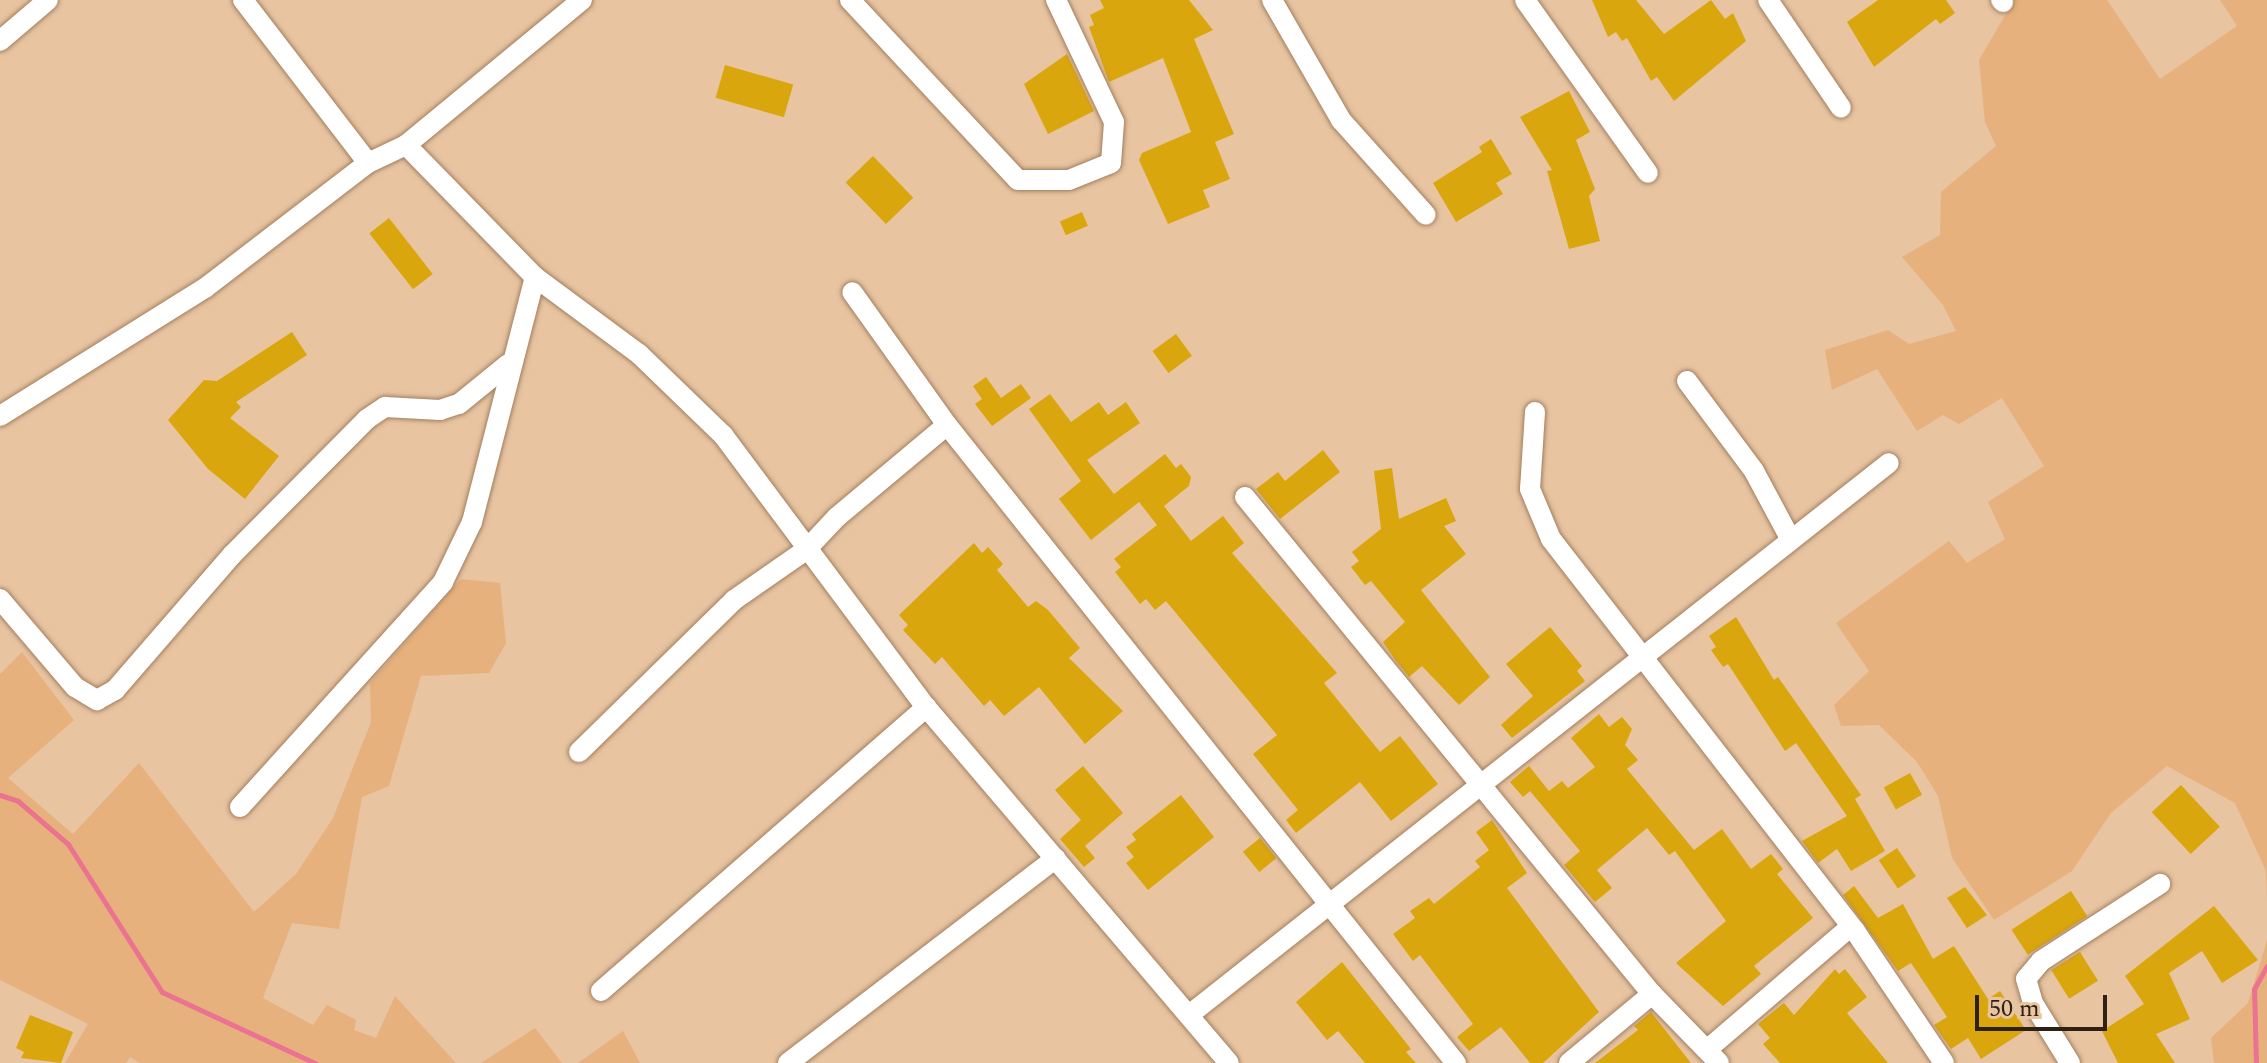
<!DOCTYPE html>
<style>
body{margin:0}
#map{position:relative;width:2267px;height:1063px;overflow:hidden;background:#e8c4a1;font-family:Spectral,serif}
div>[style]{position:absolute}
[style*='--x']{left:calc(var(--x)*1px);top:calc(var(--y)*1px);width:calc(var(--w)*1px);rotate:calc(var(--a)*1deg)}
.green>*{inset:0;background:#e6b17c}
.stream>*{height:5px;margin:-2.5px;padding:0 2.5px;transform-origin:2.5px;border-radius:2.5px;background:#eb7291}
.building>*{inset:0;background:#daa60e;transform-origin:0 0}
.roads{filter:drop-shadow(0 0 2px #a17f5f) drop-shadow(0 0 2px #a17f5f)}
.minor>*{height:20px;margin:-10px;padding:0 10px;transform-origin:10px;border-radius:10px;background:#fff}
span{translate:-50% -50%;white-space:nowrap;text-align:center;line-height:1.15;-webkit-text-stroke:7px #e8c4a1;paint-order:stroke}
.scale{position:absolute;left:1975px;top:995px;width:132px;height:36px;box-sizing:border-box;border:4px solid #2e2013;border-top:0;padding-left:10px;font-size:24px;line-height:28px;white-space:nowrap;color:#2e2013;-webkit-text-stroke:6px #e8c4a1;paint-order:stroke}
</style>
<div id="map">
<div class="green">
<div style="clip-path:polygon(2014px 0,2107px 0,2160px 79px,2237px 26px,2220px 0,2267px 0,2267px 899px,2266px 871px,2235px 803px,2167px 766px,2111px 813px,2072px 871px,1994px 920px,1952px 858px,1938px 796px,1917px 762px,1879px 725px,1841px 726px,1834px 705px,1869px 671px,1836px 623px,1949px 541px,1967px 563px,2005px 539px,1988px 502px,2044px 466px,2002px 398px,1959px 424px,1943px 415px,1917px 431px,1877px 369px,1832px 390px,1825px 350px,1888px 330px,1909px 344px,1956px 331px,1943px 305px,1902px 257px,1940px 235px,1941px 192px,1996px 146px,1985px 122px,1979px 60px)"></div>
<div style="clip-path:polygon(461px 579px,500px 583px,506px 643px,489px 673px,421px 676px,389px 786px,362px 797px,339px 929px,292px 923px,263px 998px,313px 1025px,327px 1005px,356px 1020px,354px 1030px,376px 1038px,395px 996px,456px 1063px,140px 1063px,130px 1057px,126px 1063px,65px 1063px,88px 1024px,0 980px,0 674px,22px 652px,74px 720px,8px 778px,73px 834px,139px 763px,254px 912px,296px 874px,333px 818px,371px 722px,370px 683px)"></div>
<div style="clip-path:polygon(2267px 940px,2267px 1063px,2214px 1063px,2211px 1038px,2248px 1003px)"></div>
<div style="clip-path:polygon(535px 1028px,562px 1063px,481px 1063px)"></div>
<div style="clip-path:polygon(623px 1031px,640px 1063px,578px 1063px)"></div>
</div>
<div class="stream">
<div style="--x:0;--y:795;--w:19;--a:18"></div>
<div style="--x:18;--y:801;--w:66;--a:40.7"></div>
<div style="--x:68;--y:844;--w:175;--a:57.6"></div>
<div style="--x:162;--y:992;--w:169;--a:24.9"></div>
<div style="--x:2256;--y:1063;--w:74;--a:-91.5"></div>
<div style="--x:2254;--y:989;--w:26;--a:-61"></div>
</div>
<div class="building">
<div style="clip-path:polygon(1100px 0,1189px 0,1213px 30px,1194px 39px,1234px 134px,1215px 142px,1230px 179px,1203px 190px,1210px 207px,1168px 224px,1139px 160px,1142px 153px,1191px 132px,1163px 58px,1109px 82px,1089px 27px,1094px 25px,1090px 15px,1104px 8px)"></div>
<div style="clip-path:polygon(1592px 0,1636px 0,1664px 34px,1711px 0,1725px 19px,1733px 13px,1746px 41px,1674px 101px,1657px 77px,1651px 81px,1627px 38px,1622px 41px,1616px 32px,1608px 37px)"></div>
<div style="clip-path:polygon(1878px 0,1946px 0,1955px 13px,1940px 24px,1936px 19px,1874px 67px,1847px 22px)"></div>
<div style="clip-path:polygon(1067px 54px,1094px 111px,1048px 134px,1024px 84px)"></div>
<div style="left:725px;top:65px;width:71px;height:34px;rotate:16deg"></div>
<div style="clip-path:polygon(1569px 91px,1590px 132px,1576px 140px,1595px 189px,1589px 196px,1600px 241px,1569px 249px,1547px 171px,1552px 170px,1520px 117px)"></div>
<div style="clip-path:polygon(1491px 139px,1512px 174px,1496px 183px,1503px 194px,1456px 222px,1433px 183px,1482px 152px,1479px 147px)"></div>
<div style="left:873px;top:156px;width:58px;height:38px;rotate:46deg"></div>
<div style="left:1082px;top:212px;width:15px;height:24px;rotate:67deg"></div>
<div style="left:389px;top:218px;width:71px;height:25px;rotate:52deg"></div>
<div style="clip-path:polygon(292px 332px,307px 355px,236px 402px,241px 407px,230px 418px,279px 456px,245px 499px,208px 469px,168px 420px,204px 380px,217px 381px)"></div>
<div style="left:1176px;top:334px;width:27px;height:29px;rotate:54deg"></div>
<div style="clip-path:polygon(986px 377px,1001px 398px,1021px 384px,1031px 398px,992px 426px,975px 404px,982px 399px,973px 386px)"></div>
<div style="clip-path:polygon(1050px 394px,1071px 422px,1099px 402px,1108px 415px,1126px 402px,1140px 423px,1087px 460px,1114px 494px,1165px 454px,1176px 468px,1181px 464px,1191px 477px,1189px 486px,1164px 506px,1191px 541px,1223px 516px,1244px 543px,1232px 553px,1337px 673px,1324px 683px,1380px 752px,1400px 736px,1438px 784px,1391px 821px,1360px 782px,1296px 833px,1286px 820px,1298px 810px,1253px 754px,1277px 735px,1166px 601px,1155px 610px,1146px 599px,1140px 604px,1115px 572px,1121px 567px,1114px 559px,1157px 525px,1139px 502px,1091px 540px,1059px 499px,1081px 481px,1029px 409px)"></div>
<div style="clip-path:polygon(1323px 450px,1340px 472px,1280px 519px,1256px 489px,1278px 472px,1285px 481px)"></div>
<div style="clip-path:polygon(1392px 468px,1399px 519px,1446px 498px,1456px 521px,1444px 526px,1466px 554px,1421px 590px,1490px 677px,1459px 705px,1422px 666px,1409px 677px,1396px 661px,1383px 642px,1405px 622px,1371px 581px,1365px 585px,1351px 567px,1359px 561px,1352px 552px,1381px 529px,1374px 471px)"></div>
<div style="clip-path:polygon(974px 543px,982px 553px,988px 547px,1003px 564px,997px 570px,1028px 607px,1036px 601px,1048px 610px,1080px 648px,1069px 658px,1123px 711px,1085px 744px,1039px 687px,1004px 716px,990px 700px,984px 706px,942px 657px,935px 664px,903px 630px,908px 625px,899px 615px)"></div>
<div style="clip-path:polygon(1736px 617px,1774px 680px,1778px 677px,1861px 795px,1855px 799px,1885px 851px,1851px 871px,1837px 849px,1818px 863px,1802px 841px,1847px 816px,1796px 743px,1785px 751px,1728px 664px,1723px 667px,1711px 650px,1716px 647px,1709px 636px)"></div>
<div style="clip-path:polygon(1550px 627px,1582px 666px,1577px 671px,1585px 681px,1512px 738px,1501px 725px,1533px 696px,1506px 664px)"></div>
<div style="clip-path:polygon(1599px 714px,1609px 727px,1622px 717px,1632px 729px,1625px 745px,1638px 760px,1627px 769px,1694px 850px,1722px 829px,1751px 869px,1771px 854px,1783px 869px,1777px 874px,1813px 918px,1754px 966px,1761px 974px,1723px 1006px,1676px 963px,1726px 921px,1675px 851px,1669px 855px,1647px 828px,1597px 870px,1612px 888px,1595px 902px,1564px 865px,1580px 851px,1530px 791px,1523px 797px,1510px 782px,1529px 766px,1549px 791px,1562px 781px,1568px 788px,1595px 767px,1571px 738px)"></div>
<div style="clip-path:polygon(1083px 766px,1123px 813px,1085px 846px,1095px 858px,1084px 867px,1060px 839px,1081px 820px,1055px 790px)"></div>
<div style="left:1910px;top:773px;width:25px;height:30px;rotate:61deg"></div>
<div style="left:2181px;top:785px;width:57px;height:40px;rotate:47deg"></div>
<div style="clip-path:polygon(1181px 795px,1214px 837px,1148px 890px,1126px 863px,1134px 857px,1126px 847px,1136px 840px,1132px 834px)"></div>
<div style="clip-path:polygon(1492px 820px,1527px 873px,1507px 888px,1599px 1012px,1543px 1063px,1530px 1063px,1501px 1027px,1469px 1051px,1457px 1037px,1473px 1024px,1420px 955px,1413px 961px,1393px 934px,1415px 918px,1410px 911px,1429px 898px,1434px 904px,1480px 867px,1475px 861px,1489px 850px,1476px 832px)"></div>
<div style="left:1260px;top:838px;width:26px;height:22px;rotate:51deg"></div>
<div style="left:1897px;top:848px;width:34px;height:22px;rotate:56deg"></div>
<div style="clip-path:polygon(1854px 886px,1878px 918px,1903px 904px,1933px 959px,1954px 946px,1988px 999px,2000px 991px,2026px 1030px,1981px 1059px,1968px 1038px,1951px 1049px,1934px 1025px,1947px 1017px,1911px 963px,1898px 971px,1843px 895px)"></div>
<div style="clip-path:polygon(1965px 887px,1987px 915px,1967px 928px,1947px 898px)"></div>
<div style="left:2071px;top:891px;width:30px;height:71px;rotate:57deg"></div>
<div style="clip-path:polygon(2214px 906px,2258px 960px,2222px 983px,2202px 951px,2169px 973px,2190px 1019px,2156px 1034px,2175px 1063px,2118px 1063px,2102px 1031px,2144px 1004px,2125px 976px)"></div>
<div style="left:2080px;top:952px;width:34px;height:34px;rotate:58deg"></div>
<div style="clip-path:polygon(1342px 962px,1411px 1049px,1406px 1052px,1416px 1063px,1365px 1063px,1338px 1031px,1327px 1040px,1296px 1002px)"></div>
<div style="clip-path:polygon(1835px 969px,1839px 974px,1845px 969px,1867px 997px,1847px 1013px,1888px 1063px,1780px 1063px,1763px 1044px,1770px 1038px,1758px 1024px,1784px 1003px,1794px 1015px)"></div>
<div style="clip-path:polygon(1651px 1012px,1691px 1063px,1595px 1063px,1638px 1030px,1634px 1026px)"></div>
<div style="clip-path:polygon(30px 1015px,73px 1032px,61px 1063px,21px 1058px,24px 1052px,16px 1048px)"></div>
</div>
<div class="roads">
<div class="minor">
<div style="--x:243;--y:0;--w:205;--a:52.5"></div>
<div style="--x:368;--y:163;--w:42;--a:-25.3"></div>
<div style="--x:406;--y:145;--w:228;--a:-39.5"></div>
<div style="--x:850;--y:0;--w:246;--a:47"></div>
<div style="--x:1018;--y:180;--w:51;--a:0"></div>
<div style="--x:1069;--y:180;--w:45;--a:-22"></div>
<div style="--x:1111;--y:163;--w:41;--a:-85.8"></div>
<div style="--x:1114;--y:122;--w:135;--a:-115.4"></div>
<div style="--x:1272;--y:0;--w:138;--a:60.1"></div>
<div style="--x:1341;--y:120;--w:127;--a:48.2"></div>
<div style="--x:1525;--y:0;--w:212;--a:54.6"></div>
<div style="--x:1768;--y:0;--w:130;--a:55.9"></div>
<div style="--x:2001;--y:0;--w:3;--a:45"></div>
<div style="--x:0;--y:41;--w:63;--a:-40.5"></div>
<div style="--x:406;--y:145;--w:185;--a:45.7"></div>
<div style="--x:535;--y:277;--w:129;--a:36.5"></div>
<div style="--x:639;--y:354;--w:117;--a:44"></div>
<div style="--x:723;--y:435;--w:339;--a:53.3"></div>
<div style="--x:926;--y:707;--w:467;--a:49.6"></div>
<div style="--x:1687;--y:381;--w:112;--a:53.3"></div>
<div style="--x:1754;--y:471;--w:76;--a:61.8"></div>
<div style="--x:1535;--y:412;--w:77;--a:93.7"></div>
<div style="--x:1530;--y:489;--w:54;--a:67.2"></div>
<div style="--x:1551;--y:539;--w:496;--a:52.2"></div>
<div style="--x:1855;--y:931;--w:159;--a:56"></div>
<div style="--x:0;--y:416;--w:242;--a:-32"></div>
<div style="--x:205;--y:288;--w:205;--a:-37.5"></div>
<div style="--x:947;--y:425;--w:816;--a:51.42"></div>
<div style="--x:1245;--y:497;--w:642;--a:50.69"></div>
<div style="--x:1652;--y:994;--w:96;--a:45.8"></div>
<div style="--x:0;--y:599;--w:116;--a:49.6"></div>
<div style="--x:75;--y:687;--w:26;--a:31"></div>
<div style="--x:97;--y:700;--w:21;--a:-29"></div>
<div style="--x:115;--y:690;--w:179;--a:-49.1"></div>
<div style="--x:232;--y:555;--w:192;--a:-45.2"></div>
<div style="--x:367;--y:419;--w:22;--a:-34"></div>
<div style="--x:385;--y:407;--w:55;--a:3.1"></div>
<div style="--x:440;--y:410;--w:20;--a:-18"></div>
<div style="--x:459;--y:404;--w:63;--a:-39.2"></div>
<div style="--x:579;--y:752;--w:217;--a:-44.4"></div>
<div style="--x:734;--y:600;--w:88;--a:-34.8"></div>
<div style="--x:806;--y:550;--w:45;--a:-46.8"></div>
<div style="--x:837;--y:517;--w:143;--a:-39.9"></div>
<div style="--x:947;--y:425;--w:163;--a:-125.5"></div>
<div style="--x:240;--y:807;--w:303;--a:-47.9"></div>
<div style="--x:443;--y:582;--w:67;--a:-64.2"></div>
<div style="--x:472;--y:522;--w:253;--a:-75.6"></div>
<div style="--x:601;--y:991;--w:432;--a:-41.1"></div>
<div style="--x:1189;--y:1015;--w:891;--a:-38.26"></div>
<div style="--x:1709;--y:1048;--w:184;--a:-40.6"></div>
<div style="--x:788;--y:1063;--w:337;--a:-37.4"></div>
<div style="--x:1569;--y:1063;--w:108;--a:-39.7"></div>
<div style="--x:2070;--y:1063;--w:70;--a:-121.7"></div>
<div style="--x:2033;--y:1003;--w:25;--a:-106"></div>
<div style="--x:2026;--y:979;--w:23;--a:-50"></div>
<div style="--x:2041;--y:961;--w:142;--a:-32.9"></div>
</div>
</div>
<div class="scale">50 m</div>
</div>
